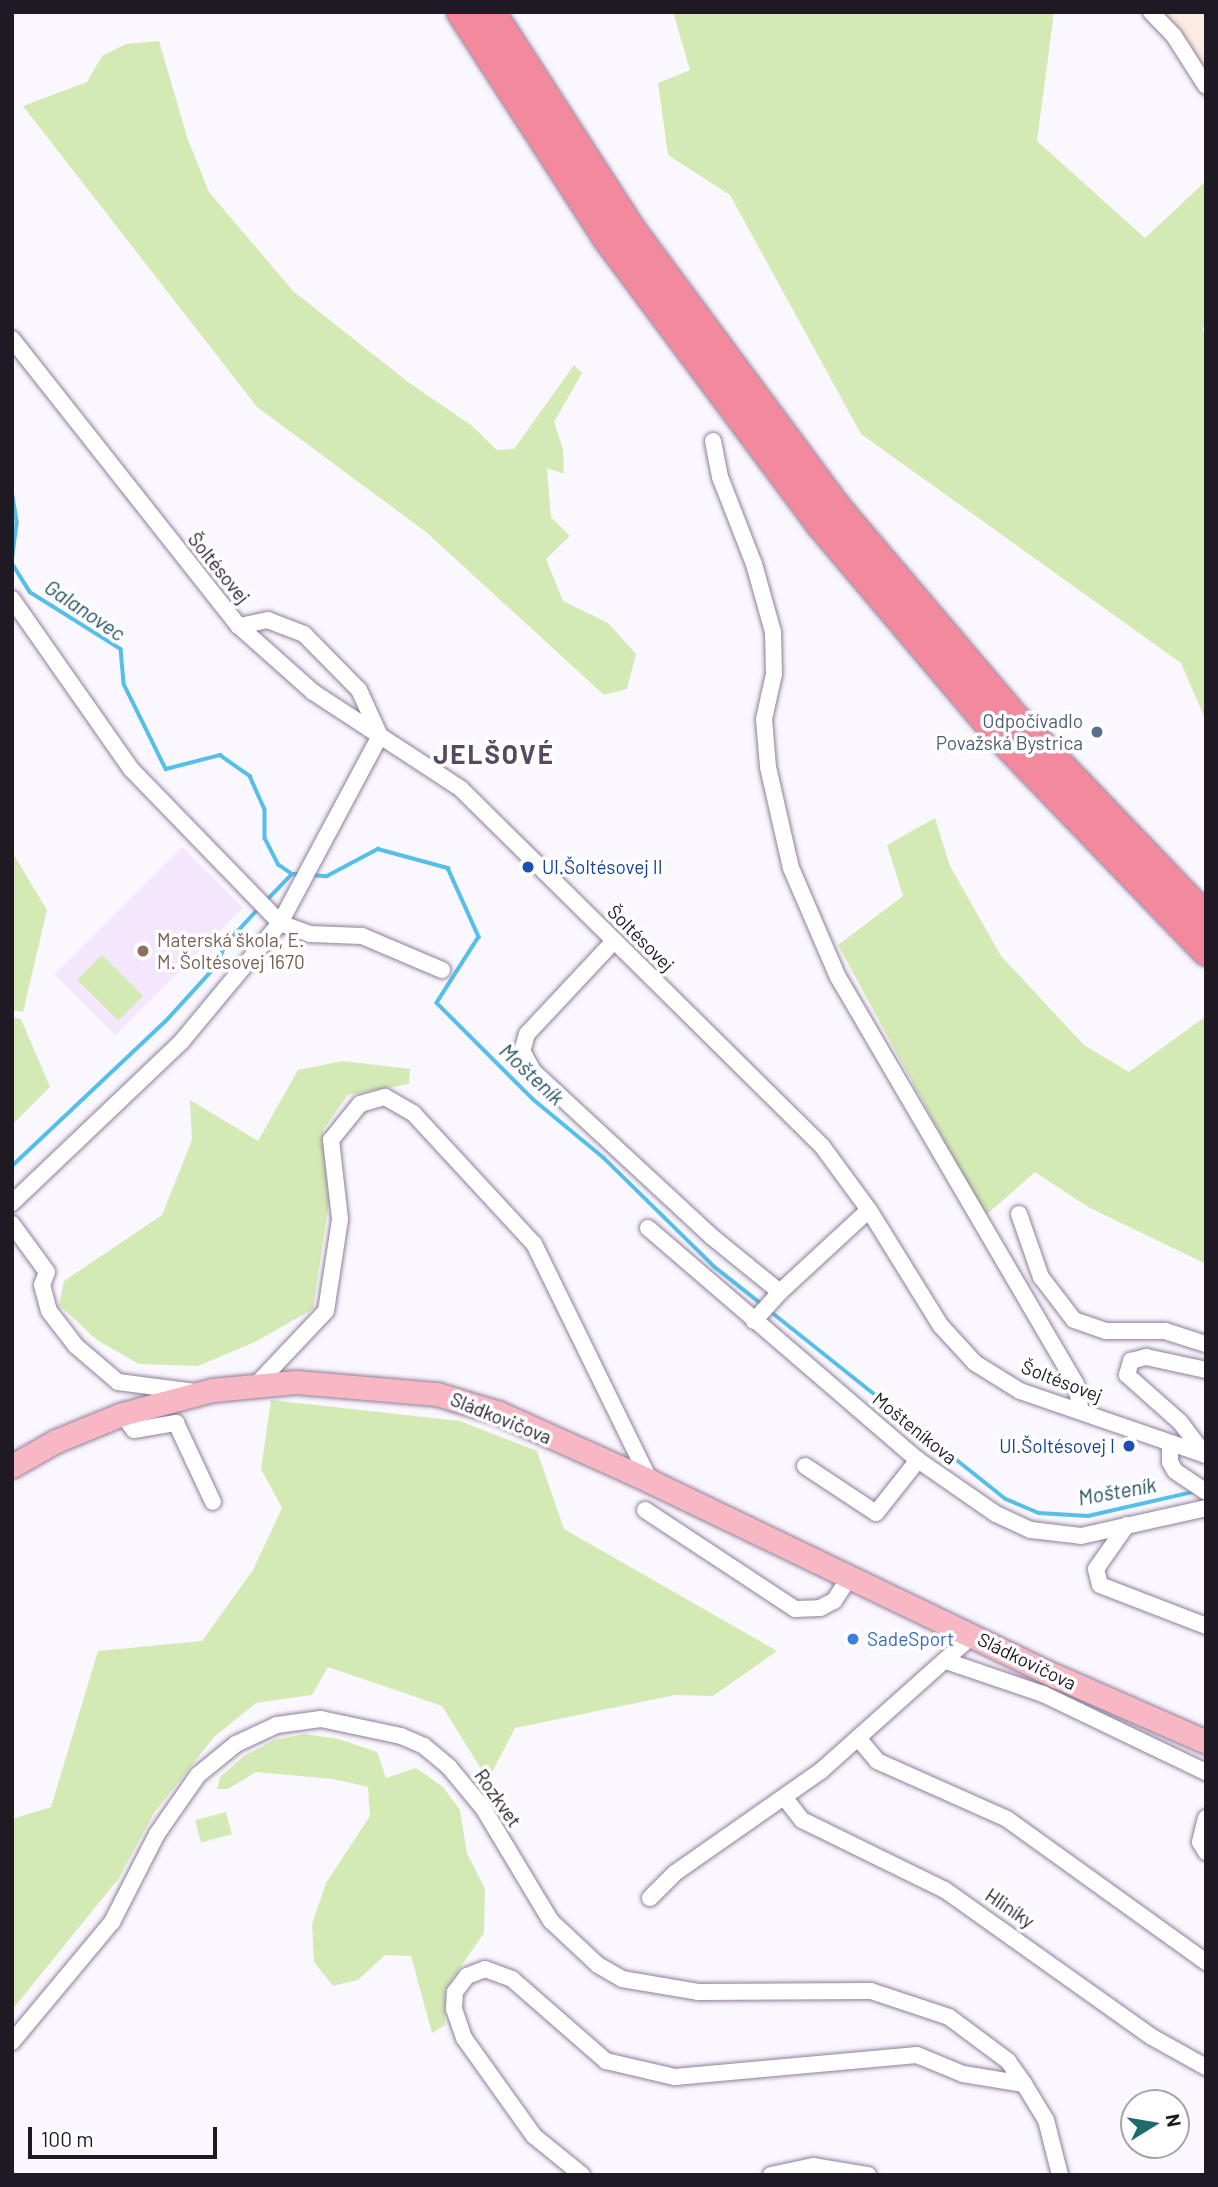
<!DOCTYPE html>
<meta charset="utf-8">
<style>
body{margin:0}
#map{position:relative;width:1218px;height:2187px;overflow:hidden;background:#fbf7fe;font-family:Barlow,sans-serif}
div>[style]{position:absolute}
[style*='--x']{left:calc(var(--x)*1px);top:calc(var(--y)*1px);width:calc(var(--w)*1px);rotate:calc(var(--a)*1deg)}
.industrial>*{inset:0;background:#fcebe0}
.built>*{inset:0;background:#f4e6fd;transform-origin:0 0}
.green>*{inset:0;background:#d4eab4;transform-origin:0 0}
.stream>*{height:3.5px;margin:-1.75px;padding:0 1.75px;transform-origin:1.75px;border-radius:1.75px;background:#54bfe8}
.roads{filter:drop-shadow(0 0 2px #8f7e9a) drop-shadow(0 0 2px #8f7e9a)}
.street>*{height:16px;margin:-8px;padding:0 8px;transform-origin:8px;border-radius:8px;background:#fff}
.primary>*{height:23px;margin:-11.5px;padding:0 11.5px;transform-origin:11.5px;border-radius:11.5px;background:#f7b8c4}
.highway>*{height:28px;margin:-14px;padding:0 14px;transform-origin:14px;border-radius:14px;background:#f2899d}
.dots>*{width:19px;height:19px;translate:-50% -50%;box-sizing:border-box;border:4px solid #fff;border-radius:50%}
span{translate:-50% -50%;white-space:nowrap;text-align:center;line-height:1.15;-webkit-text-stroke:7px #fff;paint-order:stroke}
.street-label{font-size:19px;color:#1f1924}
.service-label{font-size:19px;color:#4e5e75}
.right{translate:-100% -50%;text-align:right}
.transit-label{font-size:19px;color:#164399}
.left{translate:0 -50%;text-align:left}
.education-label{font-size:19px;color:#785e54}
.shop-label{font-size:19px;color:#366cbe}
.water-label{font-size:21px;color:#224f61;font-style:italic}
.district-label{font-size:26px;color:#584861;font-weight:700;letter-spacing:2px}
.frame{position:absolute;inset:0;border:14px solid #1f1924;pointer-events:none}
.north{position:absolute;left:1120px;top:2089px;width:70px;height:70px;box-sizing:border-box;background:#fff;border:2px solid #a5a3a7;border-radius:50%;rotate:79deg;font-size:19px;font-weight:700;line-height:28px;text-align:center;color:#1f1924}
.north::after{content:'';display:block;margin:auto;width:24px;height:32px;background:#1e6b6f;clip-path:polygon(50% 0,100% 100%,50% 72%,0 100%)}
.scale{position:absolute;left:28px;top:2127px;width:189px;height:32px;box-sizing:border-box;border:4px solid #1f1924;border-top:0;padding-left:9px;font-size:21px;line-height:24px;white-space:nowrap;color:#1f1924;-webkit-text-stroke:5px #fff;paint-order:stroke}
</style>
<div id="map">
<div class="industrial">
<div style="clip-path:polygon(1142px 12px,1206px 12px,1206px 105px,1167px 35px)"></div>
</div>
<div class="built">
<div style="left:182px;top:847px;width:86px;height:180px;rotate:45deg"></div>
</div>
<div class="green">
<div style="clip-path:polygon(673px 12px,1054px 12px,1037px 141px,1145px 238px,1206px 181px,1206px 324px,1202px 329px,1206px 334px,1206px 721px,1181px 663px,861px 434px,730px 195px,668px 155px,658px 83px,690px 70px)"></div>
<div style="clip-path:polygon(159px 41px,188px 140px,209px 192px,293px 291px,408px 382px,471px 425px,497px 450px,514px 449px,574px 365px,582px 373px,554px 422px,563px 449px,564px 474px,547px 468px,551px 517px,570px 536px,546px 559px,563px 601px,608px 623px,636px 654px,627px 689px,604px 695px,426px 532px,257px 407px,23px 106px,87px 82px,102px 56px,126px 44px)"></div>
<div style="clip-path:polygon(935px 818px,950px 866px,1001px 956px,1084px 1045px,1129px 1072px,1206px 1016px,1206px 1264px,1088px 1207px,1035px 1172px,985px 1216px,838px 945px,903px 896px,887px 845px)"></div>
<div style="clip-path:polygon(12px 852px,47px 910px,23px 1012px,12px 1010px)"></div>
<div style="left:102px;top:955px;width:58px;height:35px;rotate:45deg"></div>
<div style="clip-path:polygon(12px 1017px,21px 1019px,50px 1087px,12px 1125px)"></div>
<div style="clip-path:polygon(343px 1061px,410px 1069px,409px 1084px,348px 1095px,323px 1130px,329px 1203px,313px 1309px,255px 1342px,198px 1366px,139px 1364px,97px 1340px,59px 1305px,64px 1281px,162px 1215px,192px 1140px,190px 1100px,258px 1141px,298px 1070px)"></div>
<div style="clip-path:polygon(271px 1400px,460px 1421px,537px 1451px,564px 1529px,777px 1651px,713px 1696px,675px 1695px,515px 1728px,488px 1780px,442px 1706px,328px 1667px,312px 1695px,256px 1703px,214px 1737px,154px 1813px,119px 1878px,12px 2010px,12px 1819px,51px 1807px,98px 1651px,202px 1641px,253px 1570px,282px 1508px,261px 1469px)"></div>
<div style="clip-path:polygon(305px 1734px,339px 1739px,377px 1752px,386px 1778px,416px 1768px,443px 1787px,460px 1810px,467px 1853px,485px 1889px,484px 1933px,445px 1990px,445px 2025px,432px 2033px,411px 1956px,385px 1955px,358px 1980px,333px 1986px,314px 1962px,312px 1924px,326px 1883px,370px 1816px,368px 1787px,333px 1779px,256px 1772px,228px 1789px,217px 1789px,220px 1777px,244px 1756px,274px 1740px)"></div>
<div style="left:226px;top:1812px;width:23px;height:32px;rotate:75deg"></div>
</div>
<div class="stream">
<div style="--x:12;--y:490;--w:33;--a:81"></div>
<div style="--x:17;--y:523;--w:40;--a:97.1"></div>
<div style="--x:12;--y:563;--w:34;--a:58"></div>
<div style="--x:30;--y:592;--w:107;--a:32.1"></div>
<div style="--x:121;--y:649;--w:35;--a:85"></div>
<div style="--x:124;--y:684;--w:95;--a:63.7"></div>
<div style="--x:166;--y:769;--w:56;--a:-14.5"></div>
<div style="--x:220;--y:755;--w:37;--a:35"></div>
<div style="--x:250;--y:776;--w:36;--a:66"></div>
<div style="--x:265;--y:809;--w:29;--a:90"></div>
<div style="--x:265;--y:838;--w:30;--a:63"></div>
<div style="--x:279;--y:865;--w:14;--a:34"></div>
<div style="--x:311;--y:875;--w:16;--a:4"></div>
<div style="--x:327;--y:876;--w:58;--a:-27.9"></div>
<div style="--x:378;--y:849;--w:73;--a:15.2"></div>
<div style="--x:448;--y:868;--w:76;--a:65.8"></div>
<div style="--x:479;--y:937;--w:78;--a:122.5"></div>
<div style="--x:437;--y:1003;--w:136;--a:45"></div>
<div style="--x:533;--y:1099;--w:92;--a:39.7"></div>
<div style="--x:604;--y:1158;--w:156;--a:44.5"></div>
<div style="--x:715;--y:1267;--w:61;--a:38.4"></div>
<div style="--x:267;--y:900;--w:36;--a:-46"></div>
<div style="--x:292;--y:874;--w:8;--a:0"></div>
<div style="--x:12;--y:1166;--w:210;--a:-43.3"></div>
<div style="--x:165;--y:1022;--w:77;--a:-47.6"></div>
<div style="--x:217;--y:965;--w:22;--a:-68"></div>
<div style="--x:225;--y:945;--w:50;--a:-47.4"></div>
<div style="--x:769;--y:1310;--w:303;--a:38.6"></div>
<div style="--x:1006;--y:1499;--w:36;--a:23"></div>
<div style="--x:1039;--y:1513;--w:49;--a:3.5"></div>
<div style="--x:1088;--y:1516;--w:112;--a:-12.9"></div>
</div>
<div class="roads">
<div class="street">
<div style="--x:1151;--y:12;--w:33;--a:46"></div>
<div style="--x:1174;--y:36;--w:59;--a:57.4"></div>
<div style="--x:12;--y:339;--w:366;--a:51.7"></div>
<div style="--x:239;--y:626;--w:99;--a:41.7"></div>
<div style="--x:313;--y:692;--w:177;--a:33.2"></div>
<div style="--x:461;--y:789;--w:508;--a:44.68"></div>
<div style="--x:822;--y:1146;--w:79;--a:53.7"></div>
<div style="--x:869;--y:1210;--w:137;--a:58.2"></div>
<div style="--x:941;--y:1326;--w:50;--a:47.4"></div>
<div style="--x:975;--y:1363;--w:53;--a:31.9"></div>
<div style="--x:1020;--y:1391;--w:197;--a:19"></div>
<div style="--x:713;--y:441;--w:37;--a:79"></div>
<div style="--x:720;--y:477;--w:93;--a:68.7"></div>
<div style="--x:754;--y:564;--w:71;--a:74.4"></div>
<div style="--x:773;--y:632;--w:42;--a:88.6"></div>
<div style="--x:774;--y:674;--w:46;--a:102.5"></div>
<div style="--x:764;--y:719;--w:48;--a:85.2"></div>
<div style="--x:768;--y:767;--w:104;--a:77.2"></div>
<div style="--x:791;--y:868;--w:119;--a:66.7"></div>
<div style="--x:838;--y:977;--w:471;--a:59.7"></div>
<div style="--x:1076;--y:1384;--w:27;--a:80"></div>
<div style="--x:12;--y:599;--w:208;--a:55"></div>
<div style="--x:131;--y:769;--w:214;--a:45.9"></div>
<div style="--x:280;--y:923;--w:32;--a:20"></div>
<div style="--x:310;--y:934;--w:52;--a:2.2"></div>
<div style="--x:362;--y:936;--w:87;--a:23"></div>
<div style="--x:614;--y:941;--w:127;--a:133.1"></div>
<div style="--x:527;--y:1034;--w:18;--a:106"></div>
<div style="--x:522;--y:1051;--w:23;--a:61"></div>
<div style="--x:533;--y:1071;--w:243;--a:42.8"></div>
<div style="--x:711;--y:1236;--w:89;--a:39.1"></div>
<div style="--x:780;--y:1292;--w:121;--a:-42.7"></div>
<div style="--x:12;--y:1203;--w:235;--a:-43.6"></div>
<div style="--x:182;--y:1041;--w:153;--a:-50.3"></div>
<div style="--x:280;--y:923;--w:212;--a:-61.9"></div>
<div style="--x:380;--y:736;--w:51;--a:-114.5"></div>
<div style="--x:359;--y:690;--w:78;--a:-134.5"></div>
<div style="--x:304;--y:634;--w:39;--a:-159"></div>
<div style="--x:268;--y:620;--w:30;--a:168"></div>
<div style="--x:1019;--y:1214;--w:67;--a:70.8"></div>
<div style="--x:1041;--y:1277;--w:54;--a:52.5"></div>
<div style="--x:1074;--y:1320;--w:34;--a:19"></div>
<div style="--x:1106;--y:1331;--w:59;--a:0"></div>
<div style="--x:1165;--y:1331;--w:43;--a:17.6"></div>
<div style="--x:12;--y:1224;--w:59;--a:53.9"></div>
<div style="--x:47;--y:1272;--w:14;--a:111"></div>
<div style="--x:42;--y:1285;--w:27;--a:75"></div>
<div style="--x:49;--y:1311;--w:44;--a:52.4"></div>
<div style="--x:76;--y:1346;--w:55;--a:40.6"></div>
<div style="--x:118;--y:1382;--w:78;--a:7.4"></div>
<div style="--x:648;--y:1228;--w:356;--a:40.7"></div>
<div style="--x:918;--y:1460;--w:95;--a:34.7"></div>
<div style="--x:996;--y:1514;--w:38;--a:25"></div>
<div style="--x:1031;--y:1530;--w:50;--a:6.8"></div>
<div style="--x:1081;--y:1536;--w:128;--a:-12.6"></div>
<div style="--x:754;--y:1321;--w:39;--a:-48"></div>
<div style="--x:257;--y:1384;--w:100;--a:-46.6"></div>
<div style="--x:326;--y:1311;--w:93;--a:-81.3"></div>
<div style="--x:340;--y:1219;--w:80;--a:-96.5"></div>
<div style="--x:331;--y:1140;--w:46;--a:-51.1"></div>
<div style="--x:360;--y:1104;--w:26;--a:-16"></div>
<div style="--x:385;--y:1097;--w:32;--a:30"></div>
<div style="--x:413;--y:1113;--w:178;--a:47.3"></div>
<div style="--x:534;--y:1244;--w:264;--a:63.9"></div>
<div style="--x:122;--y:1414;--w:20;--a:53"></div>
<div style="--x:134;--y:1430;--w:43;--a:-9.5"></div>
<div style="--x:176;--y:1423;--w:87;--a:64.9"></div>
<div style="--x:1170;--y:1443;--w:19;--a:90"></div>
<div style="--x:1170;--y:1462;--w:10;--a:61"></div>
<div style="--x:1175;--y:1471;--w:37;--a:34"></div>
<div style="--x:1205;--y:1455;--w:41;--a:-127.1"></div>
<div style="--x:1180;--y:1422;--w:71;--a:-138.4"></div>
<div style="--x:1127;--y:1375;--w:15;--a:-74"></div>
<div style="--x:1131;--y:1361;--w:16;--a:-15"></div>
<div style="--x:1146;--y:1357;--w:61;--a:12.2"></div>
<div style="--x:805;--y:1466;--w:85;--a:33.5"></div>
<div style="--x:876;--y:1513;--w:68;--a:-51.6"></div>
<div style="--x:645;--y:1510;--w:180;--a:33.4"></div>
<div style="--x:795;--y:1609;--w:25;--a:-2"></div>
<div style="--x:820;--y:1608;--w:16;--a:-27"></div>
<div style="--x:834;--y:1601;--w:27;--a:-57"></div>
<div style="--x:1127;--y:1525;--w:54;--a:125.2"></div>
<div style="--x:1096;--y:1569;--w:16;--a:76"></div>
<div style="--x:1100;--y:1585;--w:114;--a:21.1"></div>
<div style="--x:946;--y:1661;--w:102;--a:18.8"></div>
<div style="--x:1043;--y:1694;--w:181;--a:25.6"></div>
<div style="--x:858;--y:1738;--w:30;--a:50"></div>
<div style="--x:877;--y:1761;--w:142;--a:24"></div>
<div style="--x:1007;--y:1819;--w:245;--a:35.7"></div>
<div style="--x:784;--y:1797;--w:29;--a:52"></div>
<div style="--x:802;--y:1820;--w:159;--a:26.1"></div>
<div style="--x:945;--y:1890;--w:254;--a:35.4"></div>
<div style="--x:1152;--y:2037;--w:62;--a:29.1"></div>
<div style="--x:1206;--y:1818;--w:25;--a:104"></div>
<div style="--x:1200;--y:1842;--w:12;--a:59"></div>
<div style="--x:650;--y:1898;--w:35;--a:-45"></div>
<div style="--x:675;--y:1873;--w:179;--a:-35"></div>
<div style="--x:822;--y:1770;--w:203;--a:-41.8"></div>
<div style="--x:12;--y:2042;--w:156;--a:-50.2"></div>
<div style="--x:112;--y:1922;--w:99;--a:-62.9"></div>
<div style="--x:157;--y:1834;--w:72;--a:-55.2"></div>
<div style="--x:198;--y:1775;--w:49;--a:-39.2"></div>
<div style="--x:236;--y:1744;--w:45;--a:-24.9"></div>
<div style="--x:277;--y:1725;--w:44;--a:-7.8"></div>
<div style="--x:321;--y:1719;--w:82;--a:12"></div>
<div style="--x:401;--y:1736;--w:25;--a:23"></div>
<div style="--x:424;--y:1746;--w:33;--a:40"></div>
<div style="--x:449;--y:1767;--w:53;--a:50.3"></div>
<div style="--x:483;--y:1808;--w:132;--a:59"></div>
<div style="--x:551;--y:1921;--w:64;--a:43.1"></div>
<div style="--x:598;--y:1965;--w:28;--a:30"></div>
<div style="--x:622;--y:1979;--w:77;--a:9.7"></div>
<div style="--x:698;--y:1992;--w:173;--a:-0.3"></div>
<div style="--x:871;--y:1991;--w:82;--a:18.4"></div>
<div style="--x:949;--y:2017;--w:74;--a:36.7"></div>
<div style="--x:1008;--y:2061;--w:28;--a:55"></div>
<div style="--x:1024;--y:2084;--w:42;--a:58.6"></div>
<div style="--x:1046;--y:2120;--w:57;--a:75.7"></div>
<div style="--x:582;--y:2175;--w:62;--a:-140.9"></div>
<div style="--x:534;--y:2136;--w:120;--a:-125.5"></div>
<div style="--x:464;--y:2038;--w:31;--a:-109"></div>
<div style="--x:454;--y:2009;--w:17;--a:-87"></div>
<div style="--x:455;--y:1992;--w:20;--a:-53"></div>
<div style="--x:467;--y:1976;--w:19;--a:-21"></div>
<div style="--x:485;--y:1969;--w:29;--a:20"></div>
<div style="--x:512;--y:1979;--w:125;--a:41.1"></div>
<div style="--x:606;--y:2061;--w:71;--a:13.1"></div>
<div style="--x:675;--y:2077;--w:243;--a:-5.2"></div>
<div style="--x:917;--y:2055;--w:50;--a:22.4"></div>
<div style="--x:963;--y:2074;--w:62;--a:9.3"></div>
<div style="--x:771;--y:2175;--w:43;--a:-12.1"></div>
<div style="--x:813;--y:2166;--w:56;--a:9.3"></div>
</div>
<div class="primary">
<div style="--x:12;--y:1466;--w:51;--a:-29.6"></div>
<div style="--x:56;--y:1441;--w:71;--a:-22.2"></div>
<div style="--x:122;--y:1414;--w:94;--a:-14.8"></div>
<div style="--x:213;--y:1390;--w:83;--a:-5.5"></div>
<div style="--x:296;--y:1382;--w:142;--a:4.9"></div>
<div style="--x:437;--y:1394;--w:65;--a:17"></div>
<div style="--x:499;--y:1413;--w:166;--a:24.2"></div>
<div style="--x:650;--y:1481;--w:450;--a:25.7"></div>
<div style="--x:1056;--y:1676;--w:164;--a:23.7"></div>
</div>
<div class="highway">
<div style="--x:461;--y:12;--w:269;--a:57.1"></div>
<div style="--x:607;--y:238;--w:357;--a:53.3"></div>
<div style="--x:820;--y:524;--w:280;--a:49.8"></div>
<div style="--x:1001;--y:738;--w:296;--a:46.1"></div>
<div style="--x:491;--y:12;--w:257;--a:57.2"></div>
<div style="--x:630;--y:228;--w:350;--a:53.5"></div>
<div style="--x:838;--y:509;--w:278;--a:49.7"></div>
<div style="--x:1018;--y:721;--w:272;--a:46.3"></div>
</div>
</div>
<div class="dots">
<div style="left:1097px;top:732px;background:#5c6f8a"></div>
<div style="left:528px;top:867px;background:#1a4fb4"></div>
<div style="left:143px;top:951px;background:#8d6e63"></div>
<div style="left:1129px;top:1446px;background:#1a4fb4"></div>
<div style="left:853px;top:1639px;background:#3f7fe0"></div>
</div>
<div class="street-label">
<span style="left:219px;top:568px;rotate:51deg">Šoltésovej</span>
<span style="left:641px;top:938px;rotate:45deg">Šoltésovej</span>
<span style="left:1062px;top:1381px;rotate:21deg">Šoltésovej</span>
<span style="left:501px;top:1418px;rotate:22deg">Sládkovičova</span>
<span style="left:915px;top:1428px;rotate:39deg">Mošteníkova</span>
<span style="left:1027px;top:1661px;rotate:26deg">Sládkovičova</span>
<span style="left:498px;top:1798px;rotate:55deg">Rozkvet</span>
<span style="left:1010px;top:1908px;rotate:34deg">Hliníky</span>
</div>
<div class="service-label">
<span class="right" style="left:1083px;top:732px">Odpočívadlo<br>Považská Bystrica</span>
</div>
<div class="transit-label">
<span class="left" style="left:542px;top:867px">Ul.Šoltésovej II</span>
<span class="right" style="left:1115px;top:1446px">Ul.Šoltésovej I</span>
</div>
<div class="education-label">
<span class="left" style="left:157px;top:951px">Materská škola, E.<br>M. Šoltésovej 1670</span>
</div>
<div class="shop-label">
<span class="left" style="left:867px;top:1639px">SadeSport</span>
</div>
<div class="water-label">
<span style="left:85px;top:610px;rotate:34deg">Galanovec</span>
<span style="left:532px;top:1074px;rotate:43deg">Mošteník</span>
<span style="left:1117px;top:1491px;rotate:-10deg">Mošteník</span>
</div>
<div class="district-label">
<span style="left:494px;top:754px">JELŠOVÉ</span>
</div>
<div class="frame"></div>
<div class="north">N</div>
<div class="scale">100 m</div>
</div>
